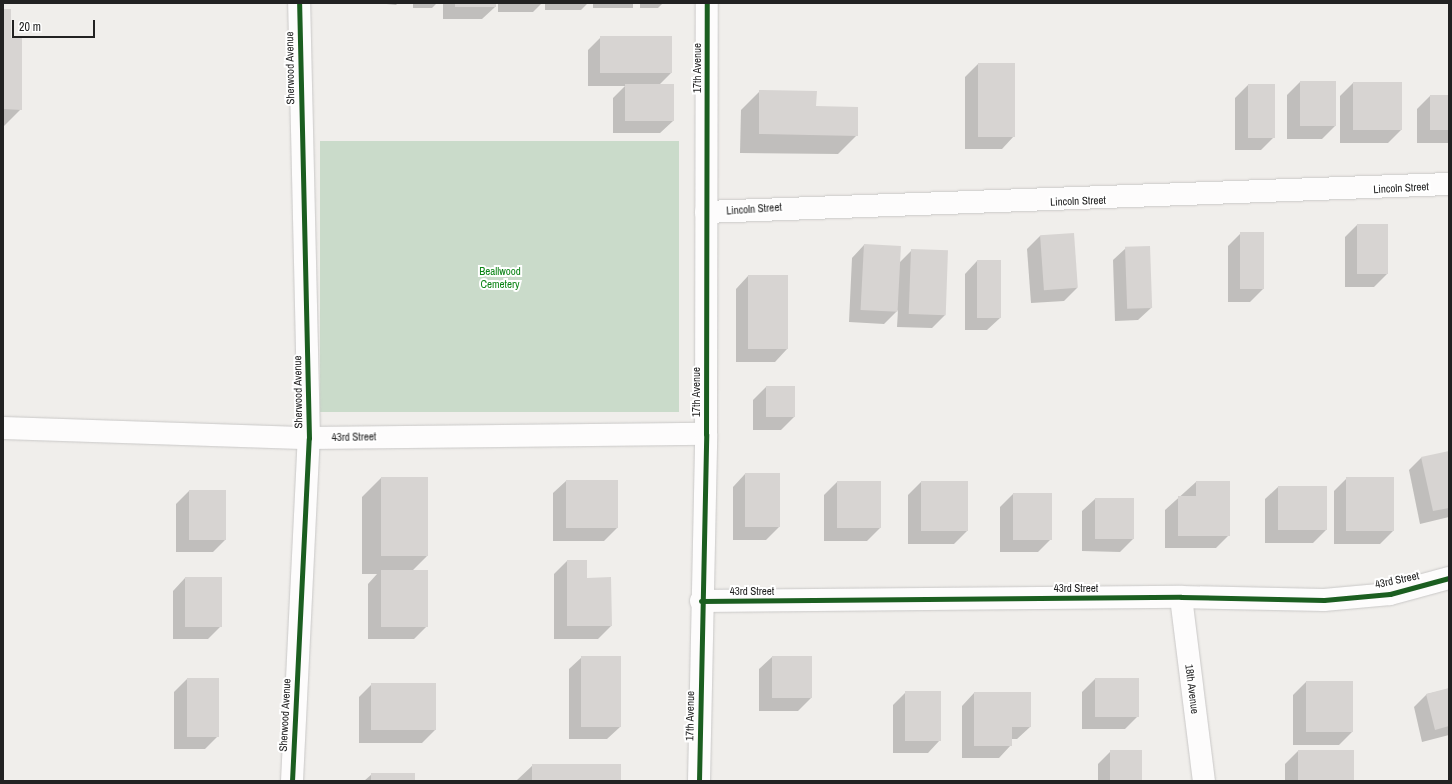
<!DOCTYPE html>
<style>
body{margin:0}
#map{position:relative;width:1452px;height:784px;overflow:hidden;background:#f0eeeb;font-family:"Archivo Narrow",sans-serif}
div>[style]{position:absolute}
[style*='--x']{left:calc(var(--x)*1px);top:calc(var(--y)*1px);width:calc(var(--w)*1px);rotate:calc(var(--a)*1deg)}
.cemetery>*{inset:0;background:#cadbca;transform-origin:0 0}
.shadow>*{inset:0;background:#0003;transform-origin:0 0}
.building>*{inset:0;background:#d7d4d2;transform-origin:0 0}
.roads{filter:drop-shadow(0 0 1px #c9c8c7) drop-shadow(0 0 1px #c9c8c7)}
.minor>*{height:22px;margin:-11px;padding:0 11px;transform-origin:11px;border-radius:11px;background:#fdfcfc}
.tertiary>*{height:22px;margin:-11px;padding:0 11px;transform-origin:11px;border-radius:11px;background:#fdfcfc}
.cycleway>*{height:5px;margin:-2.5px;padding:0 2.5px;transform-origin:2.5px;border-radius:2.5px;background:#1b5e20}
span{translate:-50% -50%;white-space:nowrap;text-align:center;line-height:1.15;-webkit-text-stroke:4px #fff;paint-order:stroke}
.street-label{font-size:11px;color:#222}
.park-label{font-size:11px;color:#0c8416}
.frame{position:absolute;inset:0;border:4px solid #222;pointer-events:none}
.scale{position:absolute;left:12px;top:20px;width:83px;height:18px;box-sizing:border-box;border:2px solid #222;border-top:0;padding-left:5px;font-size:12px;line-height:14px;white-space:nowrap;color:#222;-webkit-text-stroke:3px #fff;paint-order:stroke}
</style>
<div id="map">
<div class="cemetery">
<div style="left:679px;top:141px;width:271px;height:359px;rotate:90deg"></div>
</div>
<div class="shadow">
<div style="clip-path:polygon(377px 3px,398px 3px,396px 5px)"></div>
<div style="clip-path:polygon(413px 3px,437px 3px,432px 8px,413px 8px)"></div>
<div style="clip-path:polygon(443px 3px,495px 3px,495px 7px,482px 19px,443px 19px)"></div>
<div style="clip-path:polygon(498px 3px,542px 3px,533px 12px,498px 12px)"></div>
<div style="clip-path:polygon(545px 3px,588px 3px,581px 10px,545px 10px)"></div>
<div style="left:593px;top:3px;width:40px;height:5px"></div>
<div style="clip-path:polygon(640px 3px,663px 3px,658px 8px,640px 8px)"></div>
<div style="clip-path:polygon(3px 10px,21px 109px,3px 127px)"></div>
<div style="clip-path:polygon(601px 37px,671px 37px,671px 73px,659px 85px,673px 121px,660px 133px,613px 133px,613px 98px,625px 86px,588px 86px,588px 50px)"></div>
<div style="clip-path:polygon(978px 64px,1014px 136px,1002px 149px,965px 149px,965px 77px)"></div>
<div style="clip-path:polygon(1300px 82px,1335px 82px,1335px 126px,1322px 139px,1287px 139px,1287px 95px)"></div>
<div style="clip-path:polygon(1353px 83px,1401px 130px,1388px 143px,1340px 143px,1340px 96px)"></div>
<div style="clip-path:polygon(1248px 85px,1274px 85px,1274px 137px,1261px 150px,1235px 150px,1235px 98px)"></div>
<div style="clip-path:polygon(760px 91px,815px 107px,857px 135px,838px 154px,740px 153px,741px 110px)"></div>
<div style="clip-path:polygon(1430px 96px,1449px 96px,1449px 143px,1417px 143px,1417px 109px)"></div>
<div style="clip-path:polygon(1357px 225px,1387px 225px,1387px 274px,1374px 287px,1345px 287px,1345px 237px)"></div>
<div style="clip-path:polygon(1241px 233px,1263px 289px,1250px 302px,1228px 302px,1228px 246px)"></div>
<div style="clip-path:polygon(1073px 234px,1077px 288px,1064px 301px,1031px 303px,1027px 249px,1040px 236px)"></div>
<div style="clip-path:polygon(864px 245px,899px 263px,912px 250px,945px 315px,932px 328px,897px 327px,898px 310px,884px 324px,849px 322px,852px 258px)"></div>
<div style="clip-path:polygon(1126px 248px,1151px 308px,1138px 320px,1115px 321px,1113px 260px)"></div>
<div style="clip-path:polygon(977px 261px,1000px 318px,987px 330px,965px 330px,965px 274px)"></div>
<div style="clip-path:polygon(748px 276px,787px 349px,775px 362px,736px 362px,736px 289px)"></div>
<div style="clip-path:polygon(766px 387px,794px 387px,794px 417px,781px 430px,753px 430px,753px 400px)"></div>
<div style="clip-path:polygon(1449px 452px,1449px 517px,1420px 524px,1409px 470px,1421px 458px)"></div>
<div style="clip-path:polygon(745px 474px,779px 527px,766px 540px,733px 540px,733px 487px)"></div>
<div style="clip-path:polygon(381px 478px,427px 478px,427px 556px,412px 571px,427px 626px,414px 639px,368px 639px,368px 584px,377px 574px,362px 574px,362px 497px)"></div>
<div style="clip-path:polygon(1347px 478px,1393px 531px,1380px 544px,1334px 544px,1334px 491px)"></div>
<div style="clip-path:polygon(566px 481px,617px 528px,604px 541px,553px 541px,553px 493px)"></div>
<div style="clip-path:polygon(837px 482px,880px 482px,880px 528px,867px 541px,824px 541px,824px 495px)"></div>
<div style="clip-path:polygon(921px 482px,967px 531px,954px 544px,908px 544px,908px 495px)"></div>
<div style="clip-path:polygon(1196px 482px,1229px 482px,1229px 535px,1216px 548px,1165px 548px,1165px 510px)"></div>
<div style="clip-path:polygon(1278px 487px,1326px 487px,1326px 530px,1313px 543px,1265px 543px,1265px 499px)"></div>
<div style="clip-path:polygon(189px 491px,226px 539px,213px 552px,176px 552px,176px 504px)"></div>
<div style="clip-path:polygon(1013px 494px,1051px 539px,1038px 552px,1000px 552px,1000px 507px)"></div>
<div style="clip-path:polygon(1095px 499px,1133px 539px,1120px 552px,1082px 551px,1082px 511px)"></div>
<div style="clip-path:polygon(567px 561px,586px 579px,611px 626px,598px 639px,554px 639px,554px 574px)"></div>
<div style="clip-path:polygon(185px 578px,221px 626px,208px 639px,173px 639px,173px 591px)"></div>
<div style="clip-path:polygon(582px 657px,620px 727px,607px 739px,569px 739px,569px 669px)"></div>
<div style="clip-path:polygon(772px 657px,811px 698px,798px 711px,759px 711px,759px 669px)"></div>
<div style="clip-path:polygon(187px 679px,218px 736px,205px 749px,174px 749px,174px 692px)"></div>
<div style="clip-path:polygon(1095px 679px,1138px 716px,1125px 729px,1082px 729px,1082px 692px)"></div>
<div style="clip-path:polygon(1306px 682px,1352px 682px,1352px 732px,1339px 745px,1293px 745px,1293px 695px)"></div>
<div style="clip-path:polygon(372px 684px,435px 730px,422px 743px,359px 743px,359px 697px)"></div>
<div style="clip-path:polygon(1449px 689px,1449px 735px,1422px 742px,1414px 707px,1427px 694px)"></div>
<div style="clip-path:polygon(906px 692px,940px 740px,928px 753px,893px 753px,893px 705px)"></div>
<div style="clip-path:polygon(974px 693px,1030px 727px,1017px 739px,1011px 739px,1011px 745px,999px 758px,962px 758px,962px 706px)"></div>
<div style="clip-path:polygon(1111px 751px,1141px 781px,1098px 781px,1098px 764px)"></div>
<div style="clip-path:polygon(1298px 751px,1353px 751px,1353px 781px,1285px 781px,1285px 764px)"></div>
<div style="clip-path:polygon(533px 765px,620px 781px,516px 781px)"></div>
<div style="clip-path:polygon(372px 774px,414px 781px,364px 781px)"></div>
</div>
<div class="building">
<div style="left:455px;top:3px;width:41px;height:4px"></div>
<div style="clip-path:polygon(3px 9px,11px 9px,11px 38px,22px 38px,22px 110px,3px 109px)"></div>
<div style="left:600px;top:36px;width:72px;height:37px"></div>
<div style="left:978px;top:63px;width:37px;height:74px"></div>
<div style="left:1300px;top:81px;width:36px;height:45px"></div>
<div style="left:1353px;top:82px;width:49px;height:48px"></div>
<div style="left:625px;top:84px;width:49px;height:37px"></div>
<div style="left:1248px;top:84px;width:27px;height:54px"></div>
<div style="clip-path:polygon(759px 90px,817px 91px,816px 106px,858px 107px,858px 136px,759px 134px)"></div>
<div style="left:1430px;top:95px;width:19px;height:35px"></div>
<div style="left:1357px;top:224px;width:31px;height:50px"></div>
<div style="left:1240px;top:232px;width:24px;height:57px"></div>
<div style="left:1074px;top:233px;width:55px;height:34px;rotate:86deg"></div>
<div style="left:864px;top:244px;width:37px;height:66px;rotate:3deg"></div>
<div style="left:1150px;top:246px;width:62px;height:25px;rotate:88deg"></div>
<div style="left:911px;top:249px;width:37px;height:65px;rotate:2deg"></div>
<div style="left:977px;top:260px;width:24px;height:58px"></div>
<div style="left:748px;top:275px;width:40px;height:74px"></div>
<div style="left:766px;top:386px;width:29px;height:31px"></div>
<div style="clip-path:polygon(1449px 451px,1449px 508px,1433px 511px,1421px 457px)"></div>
<div style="left:745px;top:473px;width:35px;height:54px"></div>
<div style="left:381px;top:477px;width:47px;height:79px"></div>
<div style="left:1346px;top:477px;width:48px;height:54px"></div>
<div style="left:566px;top:480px;width:52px;height:48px"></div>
<div style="left:837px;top:481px;width:44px;height:47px"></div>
<div style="left:921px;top:481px;width:47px;height:50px"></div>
<div style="clip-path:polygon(1196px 481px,1230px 481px,1230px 536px,1178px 536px,1178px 496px,1196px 496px)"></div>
<div style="left:1278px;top:486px;width:49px;height:44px"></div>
<div style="left:189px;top:490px;width:37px;height:50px"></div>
<div style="left:1013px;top:493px;width:39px;height:47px"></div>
<div style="left:1095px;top:498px;width:39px;height:41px"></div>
<div style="clip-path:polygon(567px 560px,587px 560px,587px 578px,611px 577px,612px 626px,567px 626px)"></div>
<div style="left:381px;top:570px;width:47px;height:57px"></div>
<div style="left:185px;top:577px;width:37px;height:50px"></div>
<div style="left:581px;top:656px;width:40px;height:71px"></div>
<div style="left:772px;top:656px;width:40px;height:42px"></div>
<div style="left:187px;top:678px;width:32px;height:59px"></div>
<div style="left:1095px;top:678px;width:44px;height:39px"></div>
<div style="left:1306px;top:681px;width:47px;height:51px"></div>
<div style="left:371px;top:683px;width:65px;height:47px"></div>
<div style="clip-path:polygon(1449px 688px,1449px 726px,1435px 730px,1426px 694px)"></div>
<div style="left:905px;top:691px;width:36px;height:50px"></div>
<div style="clip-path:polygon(974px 692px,1031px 692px,1031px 727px,1012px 727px,1012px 746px,974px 746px)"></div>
<div style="left:1110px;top:750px;width:32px;height:31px"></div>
<div style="left:1298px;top:750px;width:56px;height:31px"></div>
<div style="left:532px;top:764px;width:89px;height:17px"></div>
<div style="left:371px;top:773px;width:44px;height:8px"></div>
</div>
<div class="roads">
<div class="minor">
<div style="--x:706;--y:212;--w:744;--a:-2.16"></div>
<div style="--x:3;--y:428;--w:306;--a:1.9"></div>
<div style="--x:309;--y:438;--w:397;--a:-0.6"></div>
<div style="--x:1181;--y:597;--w:185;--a:82.9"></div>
<div style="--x:701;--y:601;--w:480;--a:-0.5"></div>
<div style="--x:1181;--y:597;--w:143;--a:1.2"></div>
<div style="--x:1324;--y:600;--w:66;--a:-5.2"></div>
<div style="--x:1390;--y:594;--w:61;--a:-15.2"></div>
<div style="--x:292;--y:781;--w:343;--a:-87.2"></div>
<div style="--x:309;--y:438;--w:435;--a:-91.3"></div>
</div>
<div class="tertiary">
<div style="--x:699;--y:781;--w:347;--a:-88.8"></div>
<div style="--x:706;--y:434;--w:431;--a:-89.9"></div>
</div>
</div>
<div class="cycleway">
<div style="--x:701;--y:601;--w:480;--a:-0.5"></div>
<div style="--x:1181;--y:597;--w:143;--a:1.2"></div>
<div style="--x:1324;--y:600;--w:66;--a:-5.2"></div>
<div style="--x:1390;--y:594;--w:61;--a:-15.2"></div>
<div style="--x:292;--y:781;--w:343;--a:-87.2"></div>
<div style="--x:309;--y:438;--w:435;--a:-91.3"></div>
<div style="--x:699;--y:781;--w:347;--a:-88.8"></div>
<div style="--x:706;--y:434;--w:431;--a:-89.9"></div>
</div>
<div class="street-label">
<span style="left:290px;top:68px;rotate:-91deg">Sherwood Avenue</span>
<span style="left:697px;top:68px;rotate:-90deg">17th Avenue</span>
<span style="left:1401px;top:188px;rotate:-3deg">Lincoln Street</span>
<span style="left:1078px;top:201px;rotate:-2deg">Lincoln Street</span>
<span style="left:754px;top:209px;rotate:-4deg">Lincoln Street</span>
<span style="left:298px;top:392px;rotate:-91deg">Sherwood Avenue</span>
<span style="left:696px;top:392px;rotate:-90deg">17th Avenue</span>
<span style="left:354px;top:437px;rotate:-1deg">43rd Street</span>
<span style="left:1397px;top:580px;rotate:-12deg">43rd Street</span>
<span style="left:1076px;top:588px">43rd Street</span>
<span style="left:752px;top:591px">43rd Street</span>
<span style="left:1192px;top:689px;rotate:83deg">18th Avenue</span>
<span style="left:285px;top:715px;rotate:-87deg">Sherwood Avenue</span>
<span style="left:690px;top:716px;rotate:-89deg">17th Avenue</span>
</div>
<div class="park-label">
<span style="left:500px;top:278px">Beallwood<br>Cemetery</span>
</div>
<div class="frame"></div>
<div class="scale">20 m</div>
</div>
